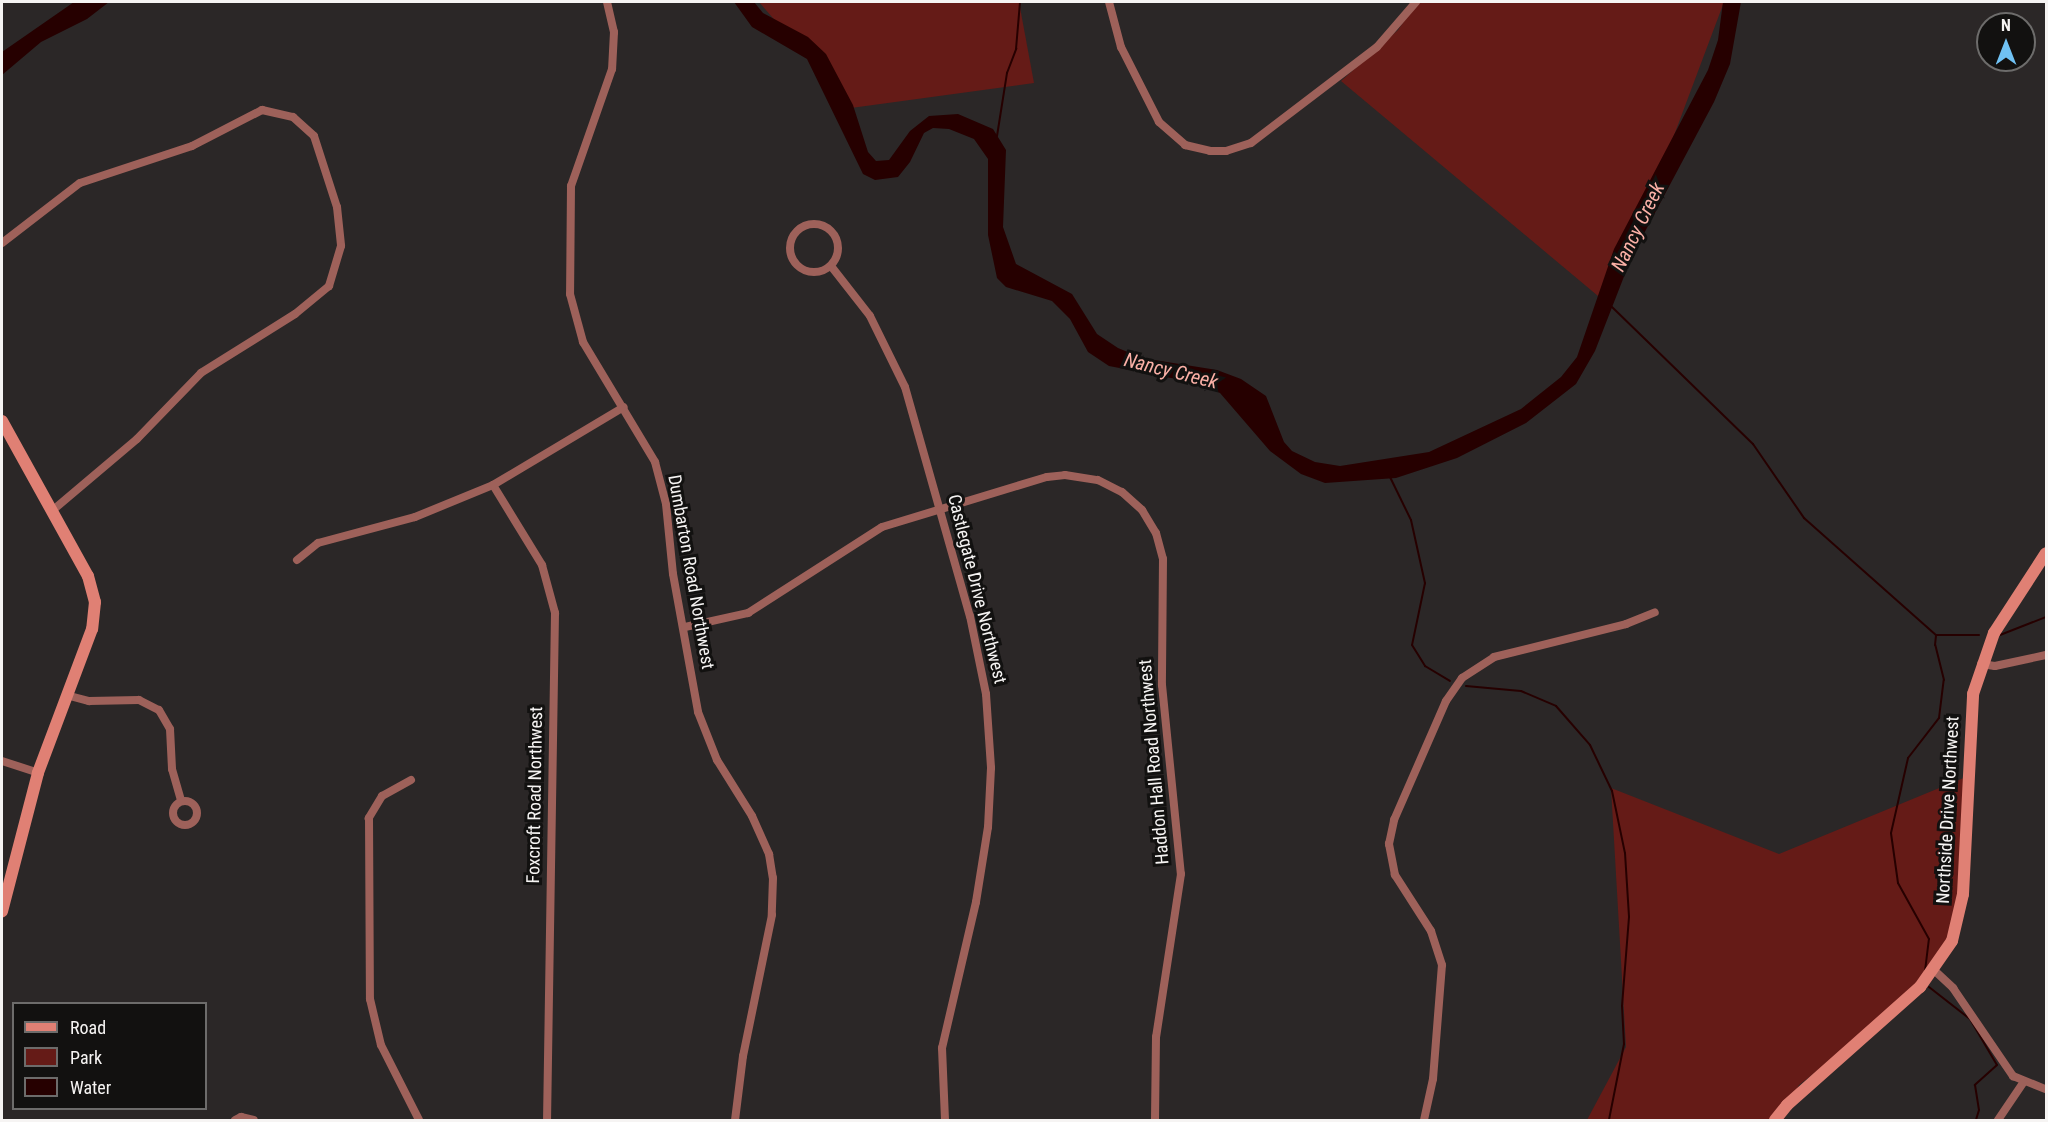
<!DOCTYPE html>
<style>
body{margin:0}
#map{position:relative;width:2048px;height:1122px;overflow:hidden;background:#2b2727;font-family:"Roboto Condensed",sans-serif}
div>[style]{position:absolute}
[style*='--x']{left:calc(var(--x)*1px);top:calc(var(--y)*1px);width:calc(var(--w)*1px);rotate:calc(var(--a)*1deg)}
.green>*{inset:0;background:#651b17}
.water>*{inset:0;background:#260000}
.stream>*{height:2px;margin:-1px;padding:0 1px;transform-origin:1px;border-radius:1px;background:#260000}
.street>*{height:8px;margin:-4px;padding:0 4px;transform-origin:4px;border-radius:4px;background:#9e615a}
.street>.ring{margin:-4px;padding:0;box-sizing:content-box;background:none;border:8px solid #9e615a;border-radius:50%}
.secondary>*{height:12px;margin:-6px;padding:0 6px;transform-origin:6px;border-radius:6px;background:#e08074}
span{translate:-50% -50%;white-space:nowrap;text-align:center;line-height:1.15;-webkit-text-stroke:6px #121110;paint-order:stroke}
.street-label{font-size:18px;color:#f6f4f3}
.water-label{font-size:20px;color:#fbb0a6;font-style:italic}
.frame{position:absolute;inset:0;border:3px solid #f6f4f3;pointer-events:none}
.legend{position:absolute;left:12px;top:1002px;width:195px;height:108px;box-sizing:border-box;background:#121110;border:2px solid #6d6c6b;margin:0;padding:8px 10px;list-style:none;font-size:18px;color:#f6f4f3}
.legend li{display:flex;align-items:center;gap:12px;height:30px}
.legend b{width:30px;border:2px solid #6d6c6b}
.north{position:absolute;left:1976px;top:12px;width:60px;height:60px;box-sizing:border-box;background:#121110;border:2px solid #6d6c6b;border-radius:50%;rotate:0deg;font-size:16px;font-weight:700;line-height:24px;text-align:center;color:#f6f4f3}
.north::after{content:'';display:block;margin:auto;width:21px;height:27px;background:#70c2f4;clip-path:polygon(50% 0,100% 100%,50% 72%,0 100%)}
</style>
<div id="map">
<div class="green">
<div style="clip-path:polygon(759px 2px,1019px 2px,1034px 83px,851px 108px)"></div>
<div style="clip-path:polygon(1417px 2px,1724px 2px,1610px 306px,1341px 81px,1398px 30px)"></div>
<div style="clip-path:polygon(1966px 777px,1966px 859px,1943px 959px,1885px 1018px,1799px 1085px,1781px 1120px,1587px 1120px,1626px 1047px,1611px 788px,1779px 854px)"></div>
</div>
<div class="water">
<div style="clip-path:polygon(74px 2px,109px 2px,87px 19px,41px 42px,2px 75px,2px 52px)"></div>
<div style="clip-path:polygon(734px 2px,754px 2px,763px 13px,808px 37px,826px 54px,853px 105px,868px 152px,876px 161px,889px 160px,910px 131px,929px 116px,958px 114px,993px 129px,1006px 150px,1003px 227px,1016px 264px,1072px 294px,1097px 334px,1118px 348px,1142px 358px,1217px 370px,1241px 379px,1266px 396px,1284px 442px,1292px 451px,1315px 462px,1340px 466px,1429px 452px,1521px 409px,1561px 377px,1577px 357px,1614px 249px,1708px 70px,1718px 40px,1723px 2px,1741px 2px,1730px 64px,1714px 102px,1632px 256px,1595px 351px,1576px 384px,1526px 423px,1457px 458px,1396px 478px,1325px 483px,1301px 474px,1270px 451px,1220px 393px,1197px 383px,1109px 366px,1088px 352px,1070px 319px,1052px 301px,1006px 287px,997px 278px,988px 235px,988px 159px,974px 139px,949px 129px,933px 128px,924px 133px,910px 162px,898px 177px,875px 180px,863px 174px,807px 59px,752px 27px)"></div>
</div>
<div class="stream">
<div style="--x:997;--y:136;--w:64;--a:-81"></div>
<div style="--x:1007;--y:73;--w:26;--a:-69"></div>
<div style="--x:1016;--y:49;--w:47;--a:-85.1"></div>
<div style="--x:1612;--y:307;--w:197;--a:44.2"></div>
<div style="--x:1753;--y:444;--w:90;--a:55.4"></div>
<div style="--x:1804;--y:518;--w:176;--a:41.6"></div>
<div style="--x:1936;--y:635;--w:43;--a:0"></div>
<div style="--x:1390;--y:477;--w:48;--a:64"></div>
<div style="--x:1411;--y:520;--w:65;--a:77.5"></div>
<div style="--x:1425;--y:583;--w:63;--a:101.8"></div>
<div style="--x:1412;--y:645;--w:25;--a:58"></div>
<div style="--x:1425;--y:666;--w:29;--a:31"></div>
<div style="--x:2000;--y:635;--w:49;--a:-21.4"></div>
<div style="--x:1466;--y:686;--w:55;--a:5.2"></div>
<div style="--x:1521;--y:691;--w:38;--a:23"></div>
<div style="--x:1556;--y:706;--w:52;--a:48.9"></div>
<div style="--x:1590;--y:745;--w:51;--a:64.4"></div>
<div style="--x:1612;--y:791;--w:63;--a:78.2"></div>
<div style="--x:1625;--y:853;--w:64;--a:86.4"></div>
<div style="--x:1629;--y:917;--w:89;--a:94.5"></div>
<div style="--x:1622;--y:1006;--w:38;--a:87"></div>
<div style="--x:1624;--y:1044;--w:77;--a:101.2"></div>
<div style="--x:1925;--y:971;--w:32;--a:-83"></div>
<div style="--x:1929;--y:939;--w:64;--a:-119"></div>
<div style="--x:1898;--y:883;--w:50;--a:-98"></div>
<div style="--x:1891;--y:833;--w:77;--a:-77.2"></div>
<div style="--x:1908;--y:758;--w:51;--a:-52.2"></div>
<div style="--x:1939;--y:718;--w:38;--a:-83"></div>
<div style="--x:1944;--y:680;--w:36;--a:-104"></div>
<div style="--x:1935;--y:645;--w:10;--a:-84"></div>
<div style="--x:1929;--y:987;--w:52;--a:38"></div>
<div style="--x:1970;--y:1019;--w:53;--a:59.6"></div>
<div style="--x:1997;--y:1065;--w:30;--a:138"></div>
<div style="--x:1975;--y:1085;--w:25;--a:81"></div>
<div style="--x:1979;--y:1110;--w:10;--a:107"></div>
</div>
<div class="street">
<div style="--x:607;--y:2;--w:31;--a:77"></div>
<div style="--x:614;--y:32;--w:37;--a:93"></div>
<div style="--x:612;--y:69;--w:124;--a:109.3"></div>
<div style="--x:571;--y:186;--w:108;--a:90.5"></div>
<div style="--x:570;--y:294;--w:50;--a:74.8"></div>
<div style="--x:583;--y:342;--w:140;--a:59"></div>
<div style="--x:655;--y:462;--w:43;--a:75.3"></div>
<div style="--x:666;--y:504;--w:70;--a:84.3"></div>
<div style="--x:673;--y:574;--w:140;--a:79.7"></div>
<div style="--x:698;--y:712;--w:52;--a:68.4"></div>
<div style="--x:717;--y:760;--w:66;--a:58"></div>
<div style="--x:752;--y:816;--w:42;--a:65.9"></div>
<div style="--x:769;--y:854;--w:24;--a:81"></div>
<div style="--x:773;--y:878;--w:37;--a:92"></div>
<div style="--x:772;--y:915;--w:144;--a:101.6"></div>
<div style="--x:743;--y:1056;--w:64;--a:97.1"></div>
<div style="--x:1109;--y:2;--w:47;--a:75.1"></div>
<div style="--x:1121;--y:47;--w:84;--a:63.1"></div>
<div style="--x:1159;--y:122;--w:35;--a:41"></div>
<div style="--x:1185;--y:145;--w:26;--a:13"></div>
<div style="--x:1210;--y:151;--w:16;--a:0"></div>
<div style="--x:1226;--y:151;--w:26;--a:-18"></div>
<div style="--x:1251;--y:143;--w:158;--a:-37.3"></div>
<div style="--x:1377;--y:47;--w:60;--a:-49.1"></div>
<div class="ring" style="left:790px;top:224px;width:40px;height:40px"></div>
<div style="--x:2;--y:243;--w:98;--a:-37.6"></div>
<div style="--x:80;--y:183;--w:118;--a:-18.3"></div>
<div style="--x:192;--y:146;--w:79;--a:-27.2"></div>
<div style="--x:262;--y:110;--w:32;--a:13"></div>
<div style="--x:293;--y:117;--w:28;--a:42"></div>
<div style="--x:314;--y:136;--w:75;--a:72.1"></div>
<div style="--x:337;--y:207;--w:39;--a:84"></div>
<div style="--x:341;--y:246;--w:42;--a:106.7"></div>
<div style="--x:329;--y:286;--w:44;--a:140.5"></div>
<div style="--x:295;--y:314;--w:111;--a:147.9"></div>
<div style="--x:201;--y:373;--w:92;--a:134.1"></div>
<div style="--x:137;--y:439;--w:110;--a:139.8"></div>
<div style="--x:831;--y:266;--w:63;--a:52"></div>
<div style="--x:870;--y:316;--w:79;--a:63.8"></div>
<div style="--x:905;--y:387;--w:238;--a:74.2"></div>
<div style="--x:970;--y:616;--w:80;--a:78.4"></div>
<div style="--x:986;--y:694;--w:74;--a:86.1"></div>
<div style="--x:991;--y:768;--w:59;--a:92.9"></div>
<div style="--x:988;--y:827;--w:76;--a:99.1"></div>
<div style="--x:976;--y:902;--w:150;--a:103.1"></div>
<div style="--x:942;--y:1048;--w:72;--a:87.6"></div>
<div style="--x:493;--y:485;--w:94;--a:58.5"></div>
<div style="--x:542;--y:565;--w:50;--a:74.8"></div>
<div style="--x:555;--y:613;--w:507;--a:90.9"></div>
<div style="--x:297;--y:560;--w:27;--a:-39"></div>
<div style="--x:318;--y:543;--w:100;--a:-15"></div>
<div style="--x:415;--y:517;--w:84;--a:-22.3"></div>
<div style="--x:493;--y:485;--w:152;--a:-30.8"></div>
<div style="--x:685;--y:627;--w:65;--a:-12.5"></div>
<div style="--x:748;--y:613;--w:159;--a:-32.7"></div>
<div style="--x:882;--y:527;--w:172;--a:-16.9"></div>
<div style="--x:1047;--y:477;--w:18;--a:-6"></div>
<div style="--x:1065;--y:475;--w:33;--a:9"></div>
<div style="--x:1098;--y:480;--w:27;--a:27"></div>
<div style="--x:1122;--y:492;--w:27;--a:42"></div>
<div style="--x:1142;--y:510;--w:27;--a:59"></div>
<div style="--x:1156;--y:533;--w:27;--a:75"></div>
<div style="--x:1163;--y:559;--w:126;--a:90.5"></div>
<div style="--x:1162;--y:685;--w:190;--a:84.3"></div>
<div style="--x:1181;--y:874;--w:165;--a:98.7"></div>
<div style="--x:1156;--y:1037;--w:83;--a:90.7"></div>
<div style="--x:1981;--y:664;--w:14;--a:8"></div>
<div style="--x:1995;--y:666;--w:52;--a:-12.2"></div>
<div style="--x:66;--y:695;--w:24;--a:15"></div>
<div style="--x:89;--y:701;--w:50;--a:-1.1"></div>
<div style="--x:139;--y:700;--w:22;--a:27"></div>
<div style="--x:159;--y:710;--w:22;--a:60"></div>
<div style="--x:170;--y:729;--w:40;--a:87.1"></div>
<div style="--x:172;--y:769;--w:33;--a:74"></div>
<div style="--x:2;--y:761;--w:38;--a:18"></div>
<div style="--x:411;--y:780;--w:33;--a:151"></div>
<div style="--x:382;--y:796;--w:26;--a:121"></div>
<div style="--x:369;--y:818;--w:181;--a:89.7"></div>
<div style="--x:370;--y:999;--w:47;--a:76.6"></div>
<div style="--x:381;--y:1045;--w:84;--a:63.1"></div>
<div class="ring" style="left:173px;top:801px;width:16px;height:16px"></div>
<div style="--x:1935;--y:971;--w:25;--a:43"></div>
<div style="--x:1953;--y:988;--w:107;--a:55.7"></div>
<div style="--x:2013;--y:1076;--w:35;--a:22"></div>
<div style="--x:235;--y:1120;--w:7;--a:-27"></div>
<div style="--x:241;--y:1117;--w:13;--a:13"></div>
<div style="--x:1424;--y:1120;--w:42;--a:-77.6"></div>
<div style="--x:1433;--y:1079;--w:114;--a:-85.5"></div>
<div style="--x:1442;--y:965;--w:36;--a:-108"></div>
<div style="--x:1431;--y:931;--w:67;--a:-122.7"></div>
<div style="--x:1395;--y:875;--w:32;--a:-101"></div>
<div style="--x:1389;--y:844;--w:25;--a:-78"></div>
<div style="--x:1394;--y:820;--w:130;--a:-66.4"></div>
<div style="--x:1446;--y:701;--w:28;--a:-55"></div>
<div style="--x:1462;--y:678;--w:38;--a:-33"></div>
<div style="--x:1494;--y:657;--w:136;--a:-14"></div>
<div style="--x:1626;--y:624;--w:31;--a:-22"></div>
<div style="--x:1998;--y:1120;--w:45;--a:-56"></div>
</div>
<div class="secondary">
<div style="--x:2;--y:421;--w:177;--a:61"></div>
<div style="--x:88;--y:576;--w:27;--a:75"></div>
<div style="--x:95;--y:602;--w:27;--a:96"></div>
<div style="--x:92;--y:629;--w:154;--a:110.6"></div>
<div style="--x:38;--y:773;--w:143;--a:104.6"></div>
<div style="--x:1775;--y:1120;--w:19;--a:-51"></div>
<div style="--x:1787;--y:1105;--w:178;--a:-41.6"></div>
<div style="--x:1920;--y:987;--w:56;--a:-55.2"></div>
<div style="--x:1952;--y:941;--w:48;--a:-76.8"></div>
<div style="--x:1963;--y:894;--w:200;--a:-87.1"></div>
<div style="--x:1973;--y:694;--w:65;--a:-71"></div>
<div style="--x:1994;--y:633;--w:95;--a:-57"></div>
</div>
<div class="street-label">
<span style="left:691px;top:572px;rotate:80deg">Dumbarton Road Northwest</span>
<span style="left:977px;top:589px;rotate:76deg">Castlegate Drive Northwest</span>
<span style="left:1154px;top:762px;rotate:-95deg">Haddon Hall Road Northwest</span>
<span style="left:535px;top:795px;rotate:-89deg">Foxcroft Road Northwest</span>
<span style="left:1948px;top:810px;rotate:-87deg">Northside Drive Northwest</span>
</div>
<div class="water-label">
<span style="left:1638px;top:227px;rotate:-64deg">Nancy Creek</span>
<span style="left:1171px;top:371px;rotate:14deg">Nancy Creek</span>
</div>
<div class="frame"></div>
<ul class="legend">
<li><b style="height:8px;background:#e08074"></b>Road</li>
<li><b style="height:16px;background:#651b17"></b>Park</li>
<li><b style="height:16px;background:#260000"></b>Water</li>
</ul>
<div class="north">N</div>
</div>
